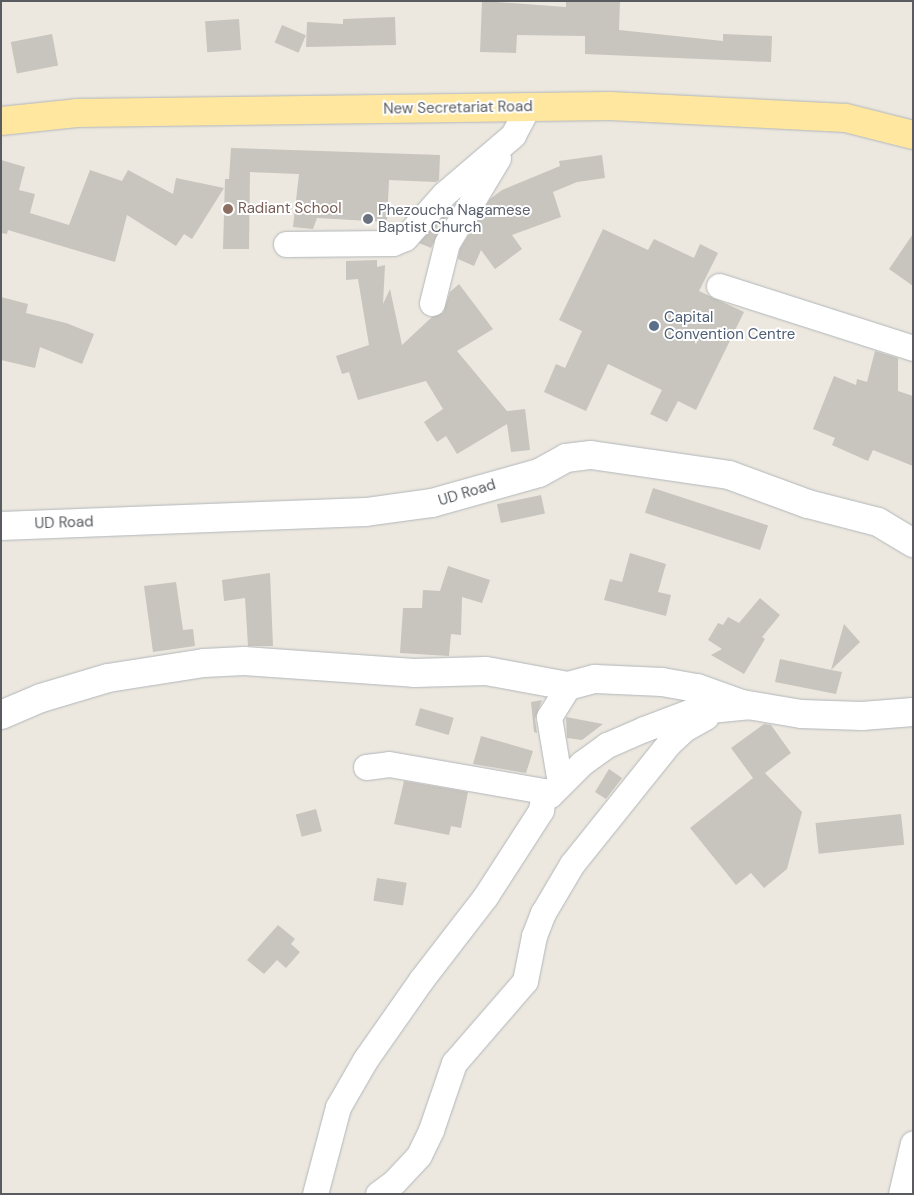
<!DOCTYPE html>
<style>
body{margin:0}
#map{position:relative;width:914px;height:1195px;overflow:hidden;background:#ece8df;font-family:"DM Sans",sans-serif}
div>[style]{position:absolute}
[style*='--x']{left:calc(var(--x)*1px);top:calc(var(--y)*1px);width:calc(var(--w)*1px);rotate:calc(var(--a)*1deg)}
.building>*{inset:0;background:#c8c4be;transform-origin:0 0}
.roads{filter:drop-shadow(0 0 1px #b2b6ba) drop-shadow(0 0 1px #b2b6ba)}
.street>*{height:25px;margin:-12.5px;padding:0 12.5px;transform-origin:12.5px;border-radius:12.5px;background:#fff}
.secondary>*{height:28px;margin:-14px;padding:0 14px;transform-origin:14px;border-radius:14px;background:#fff}
.primary>*{height:28px;margin:-14px;padding:0 14px;transform-origin:14px;border-radius:14px;background:#ffe7a0}
.dots>*{width:14px;height:14px;translate:-50% -50%;box-sizing:border-box;border:2px solid #fff;border-radius:50%}
span{translate:-50% -50%;white-space:nowrap;text-align:center;line-height:1.15;-webkit-text-stroke:4px #fff;paint-order:stroke}
.street-label{font-size:15px;color:#585c60}
.education-label{font-size:15px;color:#785e54}
.left{translate:0 -50%;text-align:left}
.worship-label{font-size:15px;color:#5b616d}
.service-label{font-size:15px;color:#4e5e75}
.frame{position:absolute;inset:0;border:2px solid #585c60;pointer-events:none}
</style>
<div id="map">
<div class="building">
<div style="clip-path:polygon(482px 1px,566px 7px,566px 1px,620px 1px,619px 30px,723px 41px,723px 34px,772px 36px,771px 62px,585px 54px,585px 36px,517px 35px,516px 53px,480px 52px)"></div>
<div style="clip-path:polygon(395px 17px,396px 45px,306px 47px,307px 22px,343px 24px,343px 19px)"></div>
<div style="left:239px;top:19px;width:31px;height:34px;rotate:86deg"></div>
<div style="left:282px;top:25px;width:26px;height:19px;rotate:23deg"></div>
<div style="left:52px;top:34px;width:32px;height:42px;rotate:79deg"></div>
<div style="clip-path:polygon(231px 148px,440px 155px,439px 180px,436px 182px,389px 180px,387px 222px,317px 218px,313px 229px,293px 227px,299px 174px,250px 172px,249px 249px,223px 249px,225px 179px,229px 179px)"></div>
<div style="clip-path:polygon(602px 155px,605px 178px,577px 182px,553px 192px,561px 217px,512px 235px,522px 249px,495px 269px,481px 250px,474px 266px,458px 259px,460px 249px,490px 199px,502px 190px,560px 166px,559px 161px)"></div>
<div style="clip-path:polygon(1px 160px,25px 167px,19px 190px,35px 194px,30px 213px,69px 225px,90px 170px,122px 181px,128px 170px,173px 194px,176px 178px,224px 188px,192px 239px,184px 234px,176px 246px,127px 215px,115px 262px,8px 230px,7px 234px,1px 233px)"></div>
<div style="clip-path:polygon(452px 206px,431px 248px,419px 243px)"></div>
<div style="clip-path:polygon(603px 229px,648px 250px,654px 239px,694px 258px,700px 244px,718px 253px,699px 291px,744px 312px,696px 410px,678px 401px,667px 422px,650px 414px,662px 390px,608px 364px,586px 411px,544px 392px,556px 364px,565px 368px,582px 331px,559px 320px)"></div>
<div style="clip-path:polygon(913px 234px,913px 286px,889px 269px)"></div>
<div style="clip-path:polygon(377px 260px,377px 267px,385px 265px,383px 304px,390px 289px,402px 345px,432px 317px,443px 313px,450px 292px,459px 284px,493px 329px,457px 351px,507px 411px,525px 409px,530px 450px,511px 452px,507px 424px,457px 454px,446px 436px,437px 442px,424px 422px,443px 409px,426px 381px,358px 400px,349px 372px,342px 374px,336px 356px,369px 345px,358px 279px,346px 280px,346px 261px)"></div>
<div style="clip-path:polygon(1px 297px,28px 304px,26px 313px,66px 323px,94px 334px,82px 364px,40px 347px,35px 368px,1px 360px)"></div>
<div style="clip-path:polygon(875px 351px,898px 358px,898px 391px,913px 396px,913px 466px,873px 450px,868px 461px,832px 445px,835px 438px,813px 429px,834px 376px,856px 385px,857px 379px,867px 382px)"></div>
<div style="left:653px;top:488px;width:121px;height:26px;rotate:18deg"></div>
<div style="left:541px;top:495px;width:19px;height:45px;rotate:78deg"></div>
<div style="clip-path:polygon(630px 553px,666px 564px,658px 592px,671px 595px,666px 616px,604px 600px,610px 579px,622px 582px)"></div>
<div style="clip-path:polygon(448px 566px,490px 580px,482px 603px,462px 597px,461px 635px,451px 634px,449px 656px,400px 653px,403px 608px,422px 608px,423px 590px,440px 591px)"></div>
<div style="clip-path:polygon(270px 573px,273px 646px,248px 646px,245px 598px,224px 601px,222px 580px)"></div>
<div style="clip-path:polygon(176px 582px,183px 630px,193px 629px,195px 646px,153px 652px,144px 586px)"></div>
<div style="clip-path:polygon(760px 598px,780px 615px,762px 637px,765px 639px,744px 674px,711px 655px,722px 649px,708px 640px,718px 623px,723px 625px,728px 617px,739px 623px)"></div>
<div style="clip-path:polygon(844px 624px,860px 642px,831px 670px,842px 672px,836px 694px,775px 682px,780px 659px,831px 670px)"></div>
<div style="clip-path:polygon(542px 700px,535px 719px,537px 733px,534px 732px,531px 702px)"></div>
<div style="left:420px;top:708px;width:35px;height:18px;rotate:16deg"></div>
<div style="clip-path:polygon(566px 717px,603px 724px,582px 740px,567px 738px)"></div>
<div style="clip-path:polygon(764px 724px,771px 725px,791px 753px,765px 773px,802px 812px,787px 869px,764px 888px,751px 873px,736px 885px,690px 828px,753px 778px,731px 748px)"></div>
<div style="clip-path:polygon(481px 736px,533px 751px,526px 773px,473px 764px)"></div>
<div style="clip-path:polygon(609px 769px,622px 778px,606px 799px,595px 792px)"></div>
<div style="clip-path:polygon(404px 781px,468px 792px,461px 828px,451px 826px,449px 835px,394px 824px)"></div>
<div style="left:316px;top:809px;width:23px;height:21px;rotate:75deg"></div>
<div style="left:901px;top:814px;width:31px;height:86px;rotate:84deg"></div>
<div style="left:377px;top:878px;width:30px;height:23px;rotate:9deg"></div>
<div style="clip-path:polygon(278px 925px,295px 939px,291px 944px,300px 952px,286px 968px,277px 960px,264px 974px,247px 960px)"></div>
</div>
<div class="roads">
<div class="street">
<div style="--x:286;--y:244;--w:107;--a:-0.5"></div>
<div style="--x:393;--y:243;--w:13;--a:-23"></div>
<div style="--x:405;--y:238;--w:59;--a:-48.4"></div>
<div style="--x:444;--y:194;--w:91;--a:-40.5"></div>
<div style="--x:513;--y:135;--w:32;--a:-62"></div>
<div style="--x:719;--y:286;--w:204;--a:17.7"></div>
<div style="--x:432;--y:303;--w:62;--a:-76"></div>
<div style="--x:447;--y:243;--w:99;--a:-59"></div>
<div style="--x:366;--y:767;--w:23;--a:-7"></div>
<div style="--x:389;--y:764;--w:157;--a:9.9"></div>
<div style="--x:560;--y:783;--w:67;--a:-99.5"></div>
<div style="--x:549;--y:717;--w:36;--a:-58"></div>
<div style="--x:315;--y:1194;--w:90;--a:-75.2"></div>
<div style="--x:338;--y:1107;--w:54;--a:-60.1"></div>
<div style="--x:365;--y:1060;--w:98;--a:-55"></div>
<div style="--x:421;--y:980;--w:105;--a:-52.4"></div>
<div style="--x:485;--y:897;--w:103;--a:-57.2"></div>
<div style="--x:541;--y:810;--w:19;--a:-81"></div>
<div style="--x:544;--y:791;--w:7;--a:34"></div>
<div style="--x:550;--y:795;--w:45;--a:-45"></div>
<div style="--x:582;--y:763;--w:31;--a:-36"></div>
<div style="--x:607;--y:745;--w:40;--a:-23.4"></div>
<div style="--x:644;--y:729;--w:48;--a:-20.7"></div>
<div style="--x:689;--y:712;--w:62;--a:-5.5"></div>
<div style="--x:378;--y:1194;--w:21;--a:-37"></div>
<div style="--x:395;--y:1181;--w:35;--a:-47"></div>
<div style="--x:419;--y:1155;--w:28;--a:-64"></div>
<div style="--x:431;--y:1130;--w:71;--a:-71.1"></div>
<div style="--x:454;--y:1063;--w:108;--a:-49.1"></div>
<div style="--x:525;--y:981;--w:46;--a:-78.7"></div>
<div style="--x:534;--y:936;--w:25;--a:-69"></div>
<div style="--x:543;--y:913;--w:57;--a:-59.4"></div>
<div style="--x:572;--y:864;--w:154;--a:-51.3"></div>
<div style="--x:668;--y:744;--w:22;--a:-43"></div>
<div style="--x:684;--y:729;--w:25;--a:-29"></div>
<div style="--x:901;--y:1194;--w:52;--a:-76.8"></div>
</div>
<div class="secondary">
<div style="--x:1;--y:526;--w:365;--a:-2.2"></div>
<div style="--x:366;--y:512;--w:67;--a:-7.8"></div>
<div style="--x:432;--y:503;--w:111;--a:-15.7"></div>
<div style="--x:539;--y:473;--w:31;--a:-29"></div>
<div style="--x:566;--y:458;--w:25;--a:-7"></div>
<div style="--x:591;--y:455;--w:139;--a:8.2"></div>
<div style="--x:729;--y:475;--w:84;--a:20.2"></div>
<div style="--x:808;--y:504;--w:72;--a:14.4"></div>
<div style="--x:878;--y:522;--w:41;--a:31"></div>
<div style="--x:1;--y:715;--w:43;--a:-23"></div>
<div style="--x:41;--y:698;--w:70;--a:-16.6"></div>
<div style="--x:108;--y:678;--w:97;--a:-8.9"></div>
<div style="--x:204;--y:663;--w:40;--a:-2.9"></div>
<div style="--x:244;--y:661;--w:170;--a:4"></div>
<div style="--x:414;--y:673;--w:72;--a:-1.6"></div>
<div style="--x:486;--y:671;--w:83;--a:10.4"></div>
<div style="--x:568;--y:686;--w:28;--a:-15"></div>
<div style="--x:595;--y:679;--w:67;--a:2.6"></div>
<div style="--x:662;--y:682;--w:36;--a:10"></div>
<div style="--x:697;--y:688;--w:48;--a:19.6"></div>
<div style="--x:742;--y:704;--w:60;--a:9.6"></div>
<div style="--x:801;--y:714;--w:61;--a:1.9"></div>
<div style="--x:862;--y:716;--w:51;--a:-4.5"></div>
</div>
<div class="primary">
<div style="--x:1;--y:121;--w:76;--a:-6"></div>
<div style="--x:77;--y:113;--w:533;--a:-0.75"></div>
<div style="--x:610;--y:106;--w:236;--a:2.9"></div>
<div style="--x:846;--y:118;--w:69;--a:14.2"></div>
</div>
</div>
<div class="dots">
<div style="left:228px;top:209px;background:#8d6e63"></div>
<div style="left:368px;top:219px;background:#6b7280"></div>
<div style="left:654px;top:326px;background:#5c6f8a"></div>
</div>
<div class="street-label">
<span style="left:458px;top:108px;rotate:-1deg">New Secretariat Road</span>
<span style="left:467px;top:493px;rotate:-17deg">UD Road</span>
<span style="left:64px;top:523px;rotate:-2deg">UD Road</span>
</div>
<div class="education-label">
<span class="left" style="left:238px;top:209px">Radiant School</span>
</div>
<div class="worship-label">
<span class="left" style="left:378px;top:219px">Phezoucha Nagamese<br>Baptist Church</span>
</div>
<div class="service-label">
<span class="left" style="left:664px;top:326px">Capital<br>Convention Centre</span>
</div>
<div class="frame"></div>
</div>
